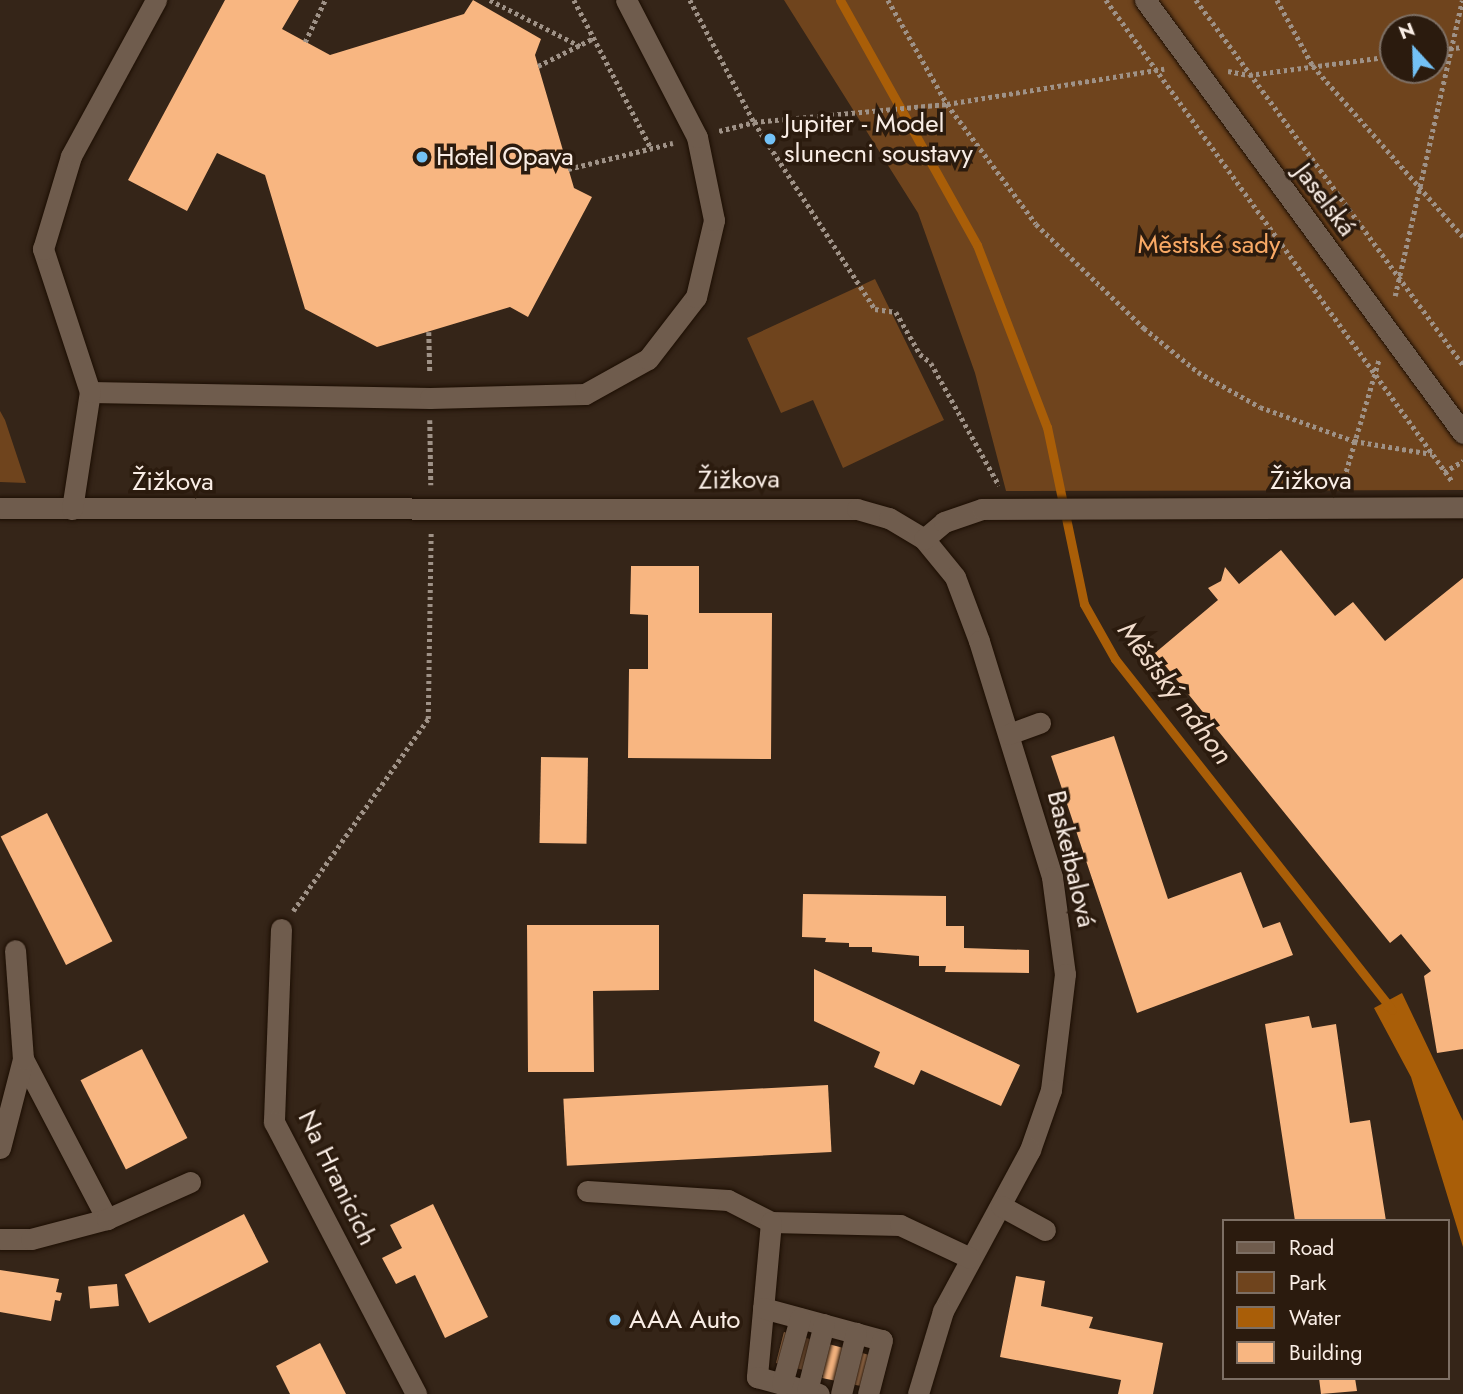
<!DOCTYPE html>
<meta charset="utf-8">
<style>
body{margin:0}
#map{position:relative;width:1463px;height:1394px;overflow:hidden;background:#352518;font-family:Jost,sans-serif}
div>[style]{position:absolute}
[style*='--x']{left:calc(var(--x)*1px);top:calc(var(--y)*1px);width:calc(var(--w)*1px);rotate:calc(var(--a)*1deg)}
.green>*{inset:0;background:#6f441d}
.water>*{inset:0;background:#a95e08}
.stream>*{height:9px;margin:-4.5px;padding:0 4.5px;transform-origin:4.5px;border-radius:4.5px;background:#a95e08}
.building>*{inset:0;background:#f8b681;transform-origin:0 0}
.path>*{height:4.5px;margin-top:-2.25px;transform-origin:0;background:repeating-linear-gradient(90deg,#9f9287 0 3.5px,transparent 0 7px)}
.roads{filter:drop-shadow(0 0 2px #1c0e03) drop-shadow(0 0 2px #1c0e03)}
.minor>*{height:21px;margin:-10.5px;padding:0 10.5px;transform-origin:10.5px;border-radius:10.5px;background:#6f5c4d}
.dots>*{width:19px;height:19px;translate:-50% -50%;box-sizing:border-box;border:4px solid #2b1b0e;border-radius:50%}
span{translate:-50% -50%;white-space:nowrap;text-align:center;line-height:1.15;-webkit-text-stroke:7px #2b1b0e;paint-order:stroke}
.poi-label{font-size:26px;color:#f9ede5}
.left{translate:0 -50%;text-align:left}
.street-label{font-size:26px;color:#f9ede5}
.park-label{font-size:26px;color:#f9a965}
.water-label{font-size:28px;color:#f1dccc;font-style:italic}
.legend{position:absolute;left:1222px;top:1219px;width:228px;height:161px;box-sizing:border-box;background:#2b1b0e;border:2px solid #7d6f64;margin:0;padding:9px 12px;list-style:none;font-size:21px;color:#f9ede5}
.legend li{display:flex;align-items:center;gap:14px;height:35px}
.legend b{width:35px;border:2px solid #7d6f64}
.north{position:absolute;left:1379px;top:14px;width:70px;height:70px;box-sizing:border-box;background:#2b1b0e;border:2px solid #7d6f64;border-radius:50%;rotate:338deg;font-size:19px;font-weight:700;line-height:28px;text-align:center;color:#f9ede5}
.north::after{content:'';display:block;margin:auto;width:24px;height:32px;background:#73c1f5;clip-path:polygon(50% 0,100% 100%,50% 72%,0 100%)}
</style>
<div id="map">
<div class="green">
<div style="clip-path:polygon(evenodd,784px 0,1463px 0,1463px 490px,1006px 491px,975px 373px,918px 213px,784px 0,1393px 28px,1435px 28px,1435px 70px,1393px 70px,1393px 28px)"></div>
<div style="clip-path:polygon(875px 279px,944px 420px,843px 468px,813px 400px,781px 413px,747px 338px)"></div>
<div style="clip-path:polygon(0 411px,5px 420px,26px 483px,0 482px)"></div>
</div>
<div class="water">
<div style="clip-path:polygon(1402px 993px,1463px 1121px,1463px 1247px,1411px 1077px,1374px 1008px)"></div>
</div>
<div class="stream">
<div style="--x:840;--y:0;--w:281;--a:60.8"></div>
<div style="--x:977;--y:245;--w:195;--a:69"></div>
<div style="--x:1047;--y:427;--w:181;--a:78.2"></div>
<div style="--x:1084;--y:604;--w:63;--a:60.6"></div>
<div style="--x:1115;--y:659;--w:447;--a:51.7"></div>
</div>
<div class="building">
<div style="clip-path:polygon(225px 0,299px 0,282px 29px,330px 55px,464px 14px,473px 0,541px 39px,535px 55px,574px 188px,592px 197px,528px 317px,510px 307px,377px 347px,305px 309px,265px 175px,217px 153px,187px 211px,128px 180px)"></div>
<div style="clip-path:polygon(1281px 550px,1335px 616px,1353px 602px,1385px 641px,1463px 578px,1463px 1049px,1437px 1053px,1424px 976px,1431px 971px,1401px 934px,1390px 943px,1155px 653px,1218px 600px,1208px 588px,1221px 581px,1225px 567px,1239px 584px)"></div>
<div style="clip-path:polygon(631px 566px,699px 566px,699px 613px,772px 613px,771px 759px,628px 758px,629px 669px,648px 669px,648px 615px,630px 614px)"></div>
<div style="clip-path:polygon(1114px 736px,1168px 899px,1241px 872px,1263px 928px,1280px 922px,1293px 955px,1137px 1013px,1051px 756px)"></div>
<div style="left:541px;top:757px;width:47px;height:86px;rotate:1deg"></div>
<div style="left:47px;top:813px;width:144px;height:52px;rotate:63deg"></div>
<div style="clip-path:polygon(803px 894px,946px 896px,946px 926px,964px 926px,964px 948px,1029px 950px,1029px 973px,945px 972px,946px 966px,919px 966px,919px 956px,872px 952px,872px 947px,849px 947px,849px 943px,825px 942px,826px 938px,802px 937px)"></div>
<div style="clip-path:polygon(527px 925px,659px 925px,659px 990px,593px 991px,594px 1072px,528px 1072px)"></div>
<div style="clip-path:polygon(814px 969px,1020px 1065px,1001px 1106px,921px 1070px,914px 1085px,874px 1067px,880px 1052px,814px 1021px)"></div>
<div style="clip-path:polygon(1309px 1016px,1312px 1028px,1336px 1024px,1350px 1123px,1370px 1120px,1386px 1221px,1295px 1221px,1265px 1024px)"></div>
<div style="left:142px;top:1049px;width:100px;height:69px;rotate:63deg"></div>
<div style="left:828px;top:1085px;width:67px;height:265px;rotate:87deg"></div>
<div style="clip-path:polygon(433px 1204px,488px 1317px,445px 1338px,415px 1275px,396px 1284px,382px 1258px,402px 1248px,390px 1225px)"></div>
<div style="left:244px;top:1214px;width:54px;height:134px;rotate:63deg"></div>
<div style="clip-path:polygon(0 1270px,59px 1279px,56px 1292px,62px 1293px,60px 1301px,55px 1300px,51px 1321px,0 1312px)"></div>
<div style="clip-path:polygon(1016px 1276px,1045px 1281px,1041px 1306px,1093px 1317px,1089px 1328px,1163px 1343px,1153px 1394px,1118px 1394px,1121px 1380px,1000px 1357px)"></div>
<div style="left:117px;top:1284px;width:22px;height:29px;rotate:85deg"></div>
<div style="clip-path:polygon(784px 1332px,888px 1360px,880px 1390px,822px 1378px,823px 1375px,776px 1363px)"></div>
<div style="clip-path:polygon(320px 1343px,346px 1394px,290px 1394px,276px 1366px)"></div>
<div style="clip-path:polygon(1319px 1378px,1355px 1378px,1357px 1391px,1321px 1394px)"></div>
</div>
<div class="path">
<div style="--x:490;--y:0;--w:103;--a:27.1"></div>
<div style="--x:574;--y:0;--w:167;--a:62.5"></div>
<div style="--x:690;--y:0;--w:138;--a:62.3"></div>
<div style="--x:754;--y:122;--w:223;--a:57.1"></div>
<div style="--x:875;--y:309;--w:21;--a:8"></div>
<div style="--x:896;--y:312;--w:48;--a:60.3"></div>
<div style="--x:920;--y:354;--w:14;--a:39"></div>
<div style="--x:931;--y:363;--w:140;--a:60.9"></div>
<div style="--x:888;--y:0;--w:120;--a:60.4"></div>
<div style="--x:947;--y:104;--w:149;--a:53.4"></div>
<div style="--x:1036;--y:224;--w:150;--a:43.9"></div>
<div style="--x:1144;--y:328;--w:70;--a:39.2"></div>
<div style="--x:1198;--y:372;--w:71;--a:29.4"></div>
<div style="--x:1260;--y:407;--w:100;--a:19.9"></div>
<div style="--x:1354;--y:441;--w:79;--a:9.5"></div>
<div style="--x:1106;--y:0;--w:593;--a:54.27"></div>
<div style="--x:1196;--y:0;--w:452;--a:53.8"></div>
<div style="--x:1277;--y:0;--w:75;--a:61.4"></div>
<div style="--x:1313;--y:66;--w:227;--a:48.7"></div>
<div style="--x:305;--y:42;--w:47;--a:-64.5"></div>
<div style="--x:1435;--y:50;--w:28;--a:-6"></div>
<div style="--x:538;--y:66;--w:63;--a:-26.6"></div>
<div style="--x:1228;--y:71;--w:21;--a:11"></div>
<div style="--x:1249;--y:75;--w:145;--a:-7.5"></div>
<div style="--x:719;--y:131;--w:36;--a:-14"></div>
<div style="--x:754;--y:122;--w:194;--a:-5.3"></div>
<div style="--x:947;--y:104;--w:220;--a:-9.2"></div>
<div style="--x:568;--y:169;--w:108;--a:-13.9"></div>
<div style="--x:1395;--y:296;--w:303;--a:-77.2"></div>
<div style="--x:429;--y:332;--w:41;--a:88.6"></div>
<div style="--x:430;--y:420;--w:65;--a:89.1"></div>
<div style="--x:1444;--y:472;--w:22;--a:-30"></div>
<div style="--x:1342;--y:485;--w:131;--a:-73.6"></div>
<div style="--x:293;--y:911;--w:235;--a:-54.9"></div>
<div style="--x:428;--y:719;--w:187;--a:-89.1"></div>
</div>
<div class="roads">
<div class="minor">
<div style="--x:1145;--y:0;--w:537;--a:53.71"></div>
<div style="--x:90;--y:392;--w:340;--a:1"></div>
<div style="--x:430;--y:398;--w:155;--a:-1.5"></div>
<div style="--x:585;--y:394;--w:72;--a:-29.1"></div>
<div style="--x:648;--y:359;--w:78;--a:-52.3"></div>
<div style="--x:696;--y:297;--w:79;--a:-76.8"></div>
<div style="--x:714;--y:220;--w:85;--a:-101.6"></div>
<div style="--x:697;--y:137;--w:154;--a:-117.4"></div>
<div style="--x:0;--y:508;--w:857;--a:0.07"></div>
<div style="--x:857;--y:509;--w:33;--a:16"></div>
<div style="--x:889;--y:518;--w:41;--a:31"></div>
<div style="--x:924;--y:539;--w:49;--a:50.8"></div>
<div style="--x:955;--y:577;--w:68;--a:69.4"></div>
<div style="--x:979;--y:641;--w:247;--a:72.8"></div>
<div style="--x:1052;--y:877;--w:98;--a:82.4"></div>
<div style="--x:1065;--y:974;--w:117;--a:96.9"></div>
<div style="--x:1051;--y:1090;--w:64;--a:109.3"></div>
<div style="--x:1030;--y:1150;--w:183;--a:118.4"></div>
<div style="--x:943;--y:1311;--w:87;--a:106.8"></div>
<div style="--x:72;--y:509;--w:118;--a:-81.3"></div>
<div style="--x:90;--y:392;--w:151;--a:-108.2"></div>
<div style="--x:43;--y:249;--w:97;--a:-73.2"></div>
<div style="--x:71;--y:156;--w:178;--a:-61.4"></div>
<div style="--x:924;--y:539;--w:26;--a:-40"></div>
<div style="--x:944;--y:522;--w:40;--a:-18.9"></div>
<div style="--x:982;--y:509;--w:481;--a:-0.2"></div>
<div style="--x:1009;--y:734;--w:33;--a:-20"></div>
<div style="--x:281;--y:929;--w:193;--a:92.1"></div>
<div style="--x:274;--y:1122;--w:307;--a:62.4"></div>
<div style="--x:23;--y:1059;--w:181;--a:62.3"></div>
<div style="--x:0;--y:1148;--w:92;--a:-75.5"></div>
<div style="--x:23;--y:1059;--w:109;--a:-94.2"></div>
<div style="--x:587;--y:1191;--w:141;--a:3.7"></div>
<div style="--x:728;--y:1200;--w:48;--a:27.1"></div>
<div style="--x:771;--y:1222;--w:129;--a:1.3"></div>
<div style="--x:900;--y:1225;--w:77;--a:25.2"></div>
<div style="--x:1001;--y:1206;--w:50;--a:28.6"></div>
<div style="--x:771;--y:1222;--w:156;--a:95.2"></div>
<div style="--x:757;--y:1377;--w:64;--a:15.3"></div>
<div style="--x:0;--y:1239;--w:31;--a:0"></div>
<div style="--x:31;--y:1239;--w:79;--a:-14.7"></div>
<div style="--x:107;--y:1219;--w:91;--a:-24"></div>
<div style="--x:763;--y:1308;--w:123;--a:15.1"></div>
<div style="--x:882;--y:1340;--w:56;--a:104.5"></div>
<div style="--x:782;--y:1384;--w:68;--a:-74.7"></div>
<div style="--x:807;--y:1391;--w:69;--a:-75.8"></div>
<div style="--x:841;--y:1394;--w:63;--a:-76.2"></div>
</div>
</div>
<div class="dots">
<div style="left:770px;top:139px;background:#73c1f5"></div>
<div style="left:422px;top:157px;background:#73c1f5"></div>
<div style="left:615px;top:1320px;background:#73c1f5"></div>
</div>
<div class="poi-label">
<span class="left" style="left:784px;top:139px">Jupiter - Model<br>slunecni soustavy</span>
<span class="left" style="left:436px;top:157px">Hotel Opava</span>
<span class="left" style="left:629px;top:1320px">AAA Auto</span>
</div>
<div class="street-label">
<span style="left:1325px;top:200px;rotate:53deg">Jaselská</span>
<span style="left:739px;top:480px;rotate:-1deg">Žižkova</span>
<span style="left:1311px;top:481px">Žižkova</span>
<span style="left:173px;top:482px">Žižkova</span>
<span style="left:1071px;top:859px;rotate:77deg">Basketbalová</span>
<span style="left:337px;top:1178px;rotate:64deg">Na Hranicích</span>
</div>
<div class="park-label">
<span style="left:1209px;top:245px">Městské sady</span>
</div>
<div class="water-label">
<span style="left:1175px;top:693px;rotate:53deg">Městský náhon</span>
</div>
<ul class="legend">
<li><b style="height:9px;background:#6f5c4d"></b>Road</li>
<li><b style="height:19px;background:#6f441d"></b>Park</li>
<li><b style="height:19px;background:#a95e08"></b>Water</li>
<li><b style="height:19px;background:#f8b681"></b>Building</li>
</ul>
<div class="north">N</div>
</div>
